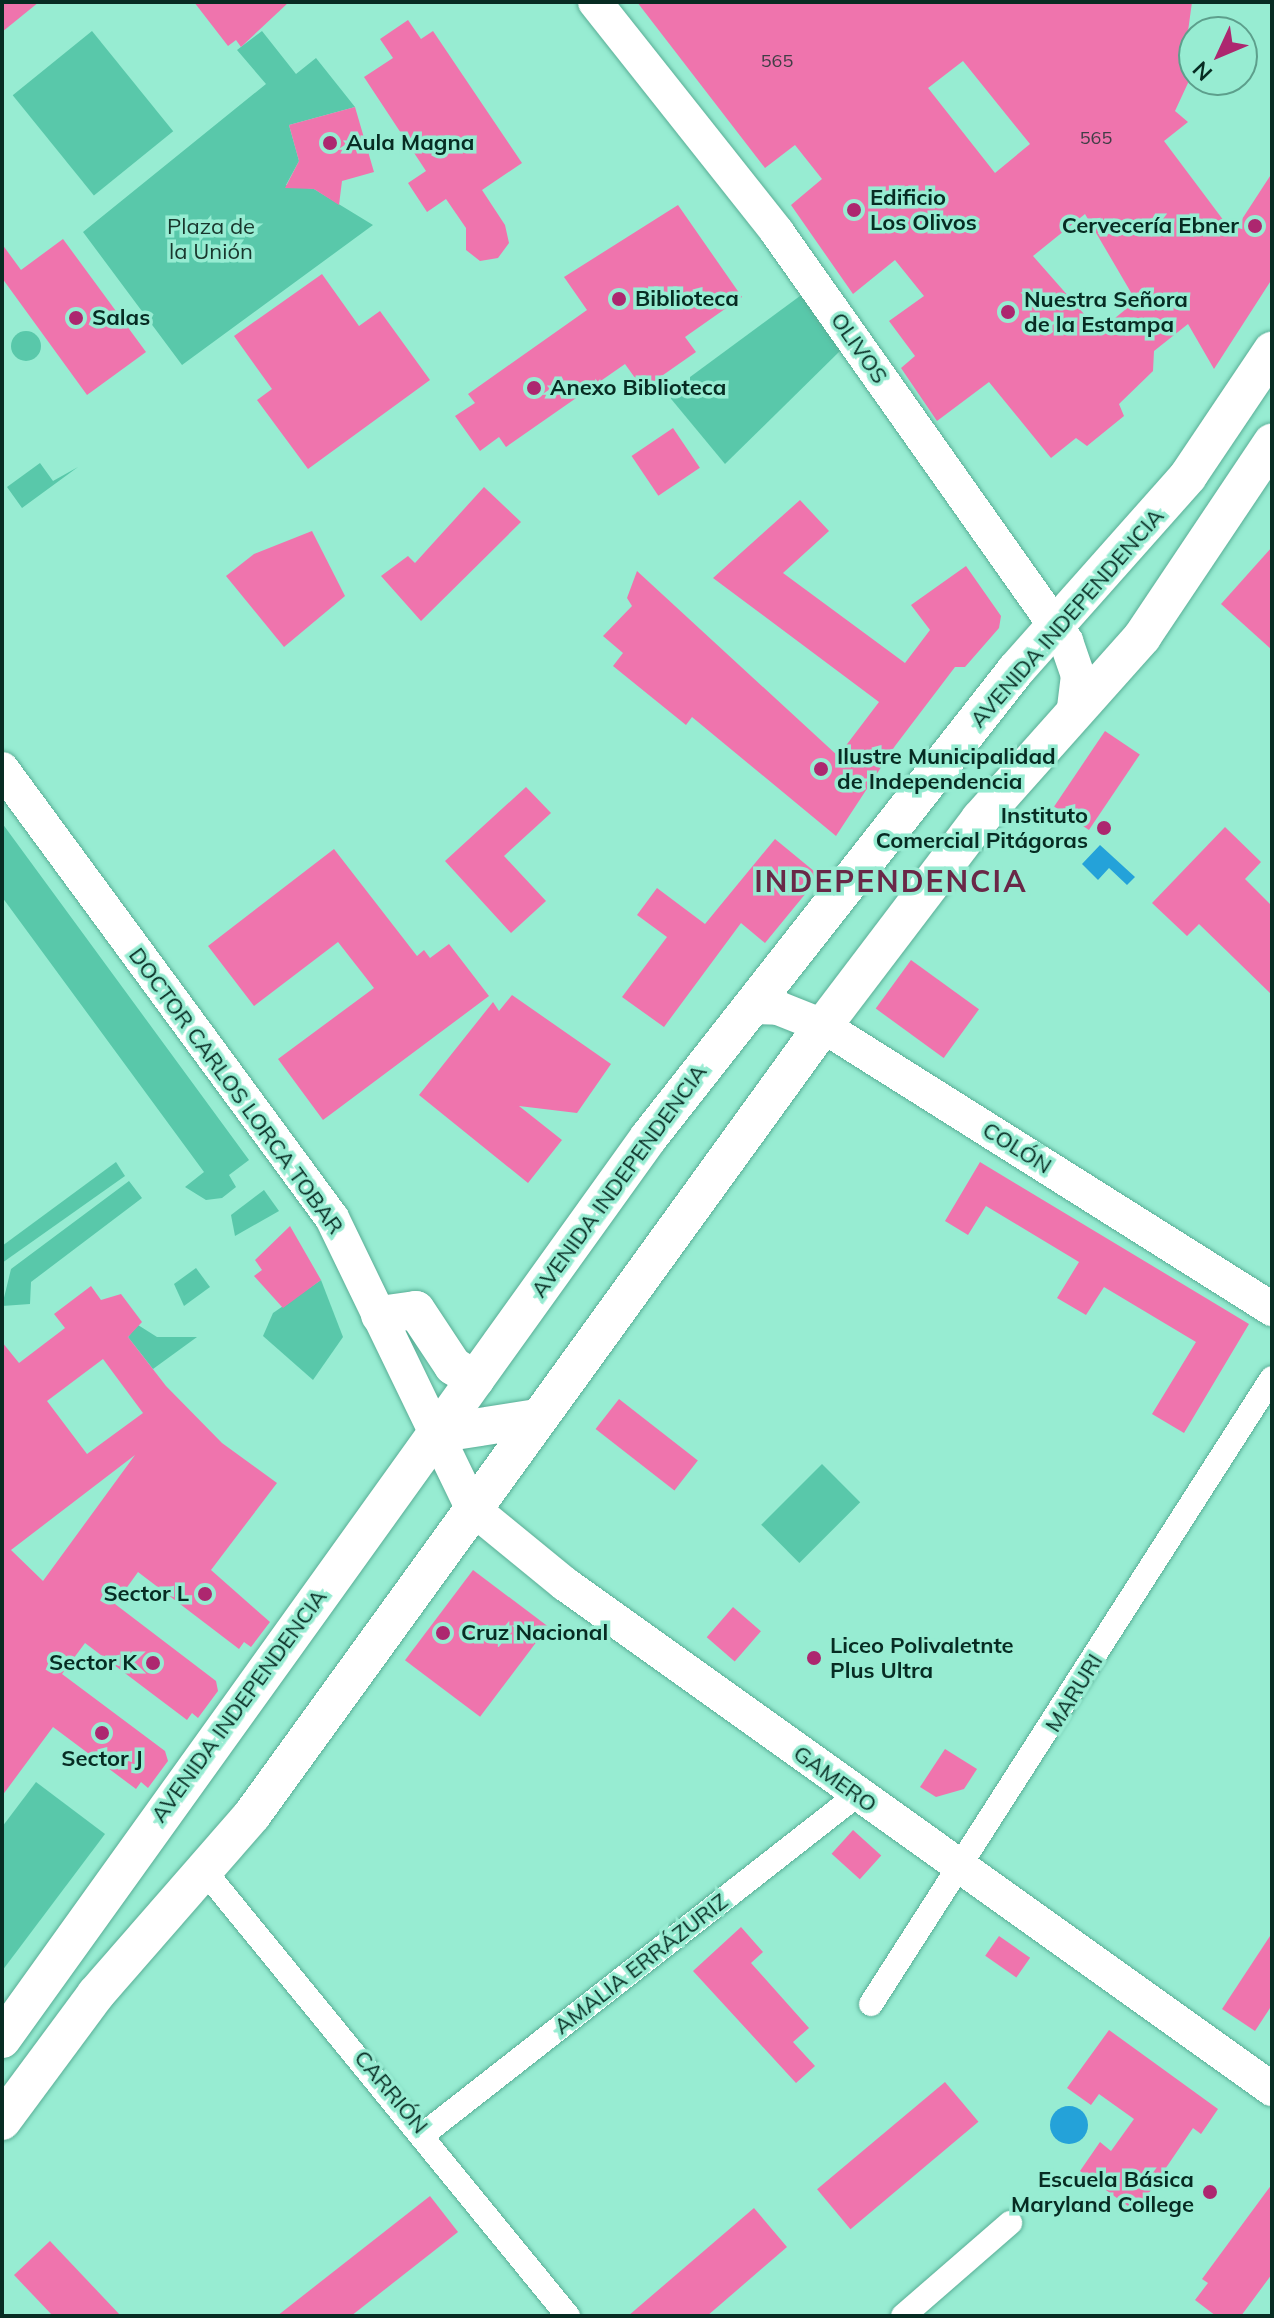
<!DOCTYPE html>
<meta charset="utf-8">
<style>
body{margin:0}
#map{position:relative;width:1274px;height:2318px;overflow:hidden;background:#97ecd2;font-family:Mulish,sans-serif}
div>[style]{position:absolute}
[style*='--x']{left:calc(var(--x)*1px);top:calc(var(--y)*1px);width:calc(var(--w)*1px);rotate:calc(var(--a)*1deg)}
.green>*{inset:0;background:#59c8aa;transform-origin:0 0}
.round{border-radius:50%}
.water>*{inset:0;background:#24a2d9}
.building>*{inset:0;background:#ef74ad;transform-origin:0 0}
.roads{filter:drop-shadow(0 0 2px #59ae96) drop-shadow(0 0 2px #59ae96)}
.street>*{height:24px;margin:-12px;padding:0 12px;transform-origin:12px;border-radius:12px;background:#fff}
.secondary>*{height:34px;margin:-17px;padding:0 17px;transform-origin:17px;border-radius:17px;background:#fff}
.primary>*{height:38px;margin:-19px;padding:0 19px;transform-origin:19px;border-radius:19px;background:#fff}
.dots>*{width:22px;height:22px;translate:-50% -50%;box-sizing:border-box;border:4px solid #97ecd2;border-radius:50%}
span{translate:-50% -50%;white-space:nowrap;text-align:center;line-height:1.15;-webkit-text-stroke:7px #97ecd2;paint-order:stroke}
.number-label{font-size:18px;color:#413e46}
.number-label span{-webkit-text-stroke-width:0}
.poi-label{font-size:22px;color:#072c23;font-weight:700}
.left{translate:0 -50%;text-align:left}
.right{translate:-100% -50%;text-align:right}
.park-label{font-size:22px;color:#19362d}
.street-label{font-size:22px;color:#072c23}
.district-label{font-size:30px;color:#692847;font-weight:700;letter-spacing:2px}
.frame{position:absolute;inset:0;border:4px solid #072c23;pointer-events:none}
.north{position:absolute;left:1178px;top:16px;width:80px;height:80px;box-sizing:border-box;background:#97ecd2;border:2px solid #5d9f8c;border-radius:50%;rotate:226deg;font-size:22px;font-weight:700;line-height:32px;text-align:center;color:#072c23}
.north::after{content:'';display:block;margin:auto;width:28px;height:36px;background:#ad276f;clip-path:polygon(50% 0,100% 100%,50% 72%,0 100%)}
</style>
<div id="map">
<div class="green">
<div style="left:92px;top:31px;width:129px;height:102px;rotate:51deg"></div>
<div style="clip-path:polygon(262px 31px,296px 74px,316px 58px,355px 107px,289px 125px,299px 161px,286px 185px,314px 189px,373px 225px,182px 365px,83px 232px,266px 84px,237px 50px)"></div>
<div style="clip-path:polygon(804px 293px,842px 349px,725px 464px,667px 394px)"></div>
<div class="round" style="left:11px;top:331px;width:30px;height:30px"></div>
<div style="clip-path:polygon(40px 463px,53px 481px,78px 467px,22px 508px,7px 487px)"></div>
<div style="clip-path:polygon(2px 823px,249px 1160px,229px 1175px,236px 1187px,222px 1198px,206px 1200px,185px 1187px,204px 1172px,2px 897px)"></div>
<div style="clip-path:polygon(116px 1162px,125px 1176px,2px 1263px,2px 1246px)"></div>
<div style="clip-path:polygon(129px 1181px,142px 1198px,31px 1282px,30px 1304px,2px 1306px,11px 1269px)"></div>
<div style="clip-path:polygon(264px 1190px,279px 1211px,235px 1236px,231px 1215px)"></div>
<div style="clip-path:polygon(196px 1268px,210px 1287px,184px 1306px,174px 1284px)"></div>
<div style="clip-path:polygon(321px 1280px,343px 1337px,313px 1380px,263px 1336px,273px 1313px)"></div>
<div style="clip-path:polygon(138px 1325px,157px 1337px,197px 1337px,153px 1369px,128px 1337px)"></div>
<div style="left:822px;top:1464px;width:54px;height:86px;rotate:45deg"></div>
<div style="clip-path:polygon(36px 1782px,105px 1834px,2px 1971px,2px 1827px)"></div>
</div>
<div class="water">
<div style="clip-path:polygon(1100px 845px,1135px 877px,1127px 885px,1109px 868px,1098px 880px,1082px 864px)"></div>
<div class="round" style="left:1050px;top:2106px;width:38px;height:38px"></div>
</div>
<div class="building">
<div style="clip-path:polygon(2px 2px,39px 2px,2px 32px)"></div>
<div style="clip-path:polygon(194px 2px,289px 2px,241px 47px,236px 40px,228px 46px)"></div>
<div style="clip-path:polygon(evenodd,637px 2px,1192px 2px,1186px 46px,1194px 70px,1175px 111px,1188px 122px,1164px 141px,1233px 233px,1272px 173px,1272px 279px,1214px 369px,1188px 324px,1154px 351px,1153px 371px,1119px 404px,1124px 416px,1087px 446px,1076px 438px,1051px 458px,989px 382px,937px 421px,901px 368px,915px 356px,889px 321px,924px 296px,895px 260px,853px 294px,791px 205px,822px 179px,795px 145px,765px 168px,637px 2px,963px 61px,1030px 144px,995px 173px,928px 88px,963px 61px,637px 2px,1085px 214px,1136px 301px,1099px 331px,1033px 256px,1085px 214px)"></div>
<div style="clip-path:polygon(408px 20px,421px 39px,433px 31px,522px 163px,482px 190px,505px 225px,509px 243px,498px 258px,480px 261px,466px 250px,466px 228px,446px 199px,427px 212px,408px 183px,426px 171px,364px 77px,393px 58px,380px 39px)"></div>
<div style="clip-path:polygon(355px 107px,374px 172px,342px 181px,339px 205px,314px 189px,285px 188px,299px 161px,289px 125px)"></div>
<div style="clip-path:polygon(678px 205px,742px 297px,685px 337px,696px 352px,643px 389px,625px 364px,506px 447px,499px 437px,480px 451px,455px 416px,475px 403px,468px 394px,587px 310px,564px 277px)"></div>
<div style="clip-path:polygon(63px 239px,146px 352px,87px 395px,2px 278px,2px 244px,21px 270px)"></div>
<div style="clip-path:polygon(322px 274px,359px 326px,380px 311px,430px 380px,308px 469px,257px 400px,272px 389px,234px 336px)"></div>
<div style="left:673px;top:428px;width:48px;height:50px;rotate:56deg"></div>
<div style="clip-path:polygon(484px 487px,521px 522px,421px 621px,381px 576px,408px 556px,415px 563px)"></div>
<div style="clip-path:polygon(800px 500px,829px 531px,783px 573px,905px 663px,930px 630px,911px 605px,966px 566px,1001px 616px,999px 628px,965px 667px,955px 667px,895px 746px,836px 836px,692px 717px,686px 725px,613px 666px,623px 653px,603px 636px,632px 606px,627px 598px,637px 571px,838px 756px,879px 702px,713px 578px)"></div>
<div style="clip-path:polygon(312px 531px,345px 596px,284px 647px,226px 576px,254px 554px)"></div>
<div style="clip-path:polygon(1272px 547px,1272px 650px,1221px 604px)"></div>
<div style="left:1105px;top:731px;width:42px;height:91px;rotate:34deg"></div>
<div style="clip-path:polygon(526px 787px,551px 813px,504px 856px,546px 901px,511px 933px,445px 861px)"></div>
<div style="clip-path:polygon(1225px 827px,1261px 862px,1245px 879px,1272px 906px,1272px 995px,1199px 924px,1187px 936px,1152px 903px)"></div>
<div style="clip-path:polygon(775px 839px,820px 876px,765px 943px,741px 923px,664px 1027px,622px 997px,667px 937px,637px 915px,657px 888px,705px 924px)"></div>
<div style="clip-path:polygon(334px 849px,417px 956px,424px 950px,430px 958px,449px 944px,489px 996px,323px 1120px,278px 1059px,374px 988px,338px 942px,254px 1006px,208px 946px)"></div>
<div style="left:911px;top:960px;width:84px;height:60px;rotate:36deg"></div>
<div style="clip-path:polygon(512px 995px,611px 1064px,577px 1113px,519px 1106px,562px 1140px,528px 1183px,419px 1095px,493px 1002px,499px 1011px)"></div>
<div style="clip-path:polygon(980px 1162px,1249px 1324px,1184px 1433px,1152px 1414px,1196px 1342px,1104px 1287px,1086px 1315px,1057px 1298px,1079px 1262px,986px 1206px,968px 1235px,945px 1221px)"></div>
<div style="clip-path:polygon(290px 1226px,321px 1280px,283px 1308px,254px 1276px,262px 1270px,255px 1260px)"></div>
<div style="clip-path:polygon(evenodd,91px 1286px,101px 1300px,121px 1294px,142px 1322px,128px 1337px,166px 1386px,222px 1443px,277px 1483px,211px 1570px,270px 1622px,251px 1647px,244px 1642px,239px 1649px,138px 1572px,115px 1604px,216px 1681px,218px 1691px,198px 1718px,192px 1713px,187px 1720px,85px 1643px,62px 1674px,165px 1751px,168px 1761px,148px 1788px,141px 1782px,136px 1789px,53px 1727px,2px 1796px,2px 1342px,19px 1363px,65px 1328px,54px 1314px,91px 1286px,103px 1359px,143px 1413px,87px 1454px,47px 1401px,103px 1359px,91px 1286px,135px 1455px,43px 1581px,11px 1550px,135px 1455px)"></div>
<div style="left:619px;top:1399px;width:100px;height:38px;rotate:38deg"></div>
<div style="left:473px;top:1570px;width:94px;height:113px;rotate:37deg"></div>
<div style="left:733px;top:1607px;width:37px;height:40px;rotate:41deg"></div>
<div style="clip-path:polygon(945px 1749px,977px 1769px,964px 1789px,936px 1797px,920px 1787px)"></div>
<div style="left:853px;top:1830px;width:38px;height:32px;rotate:42deg"></div>
<div style="clip-path:polygon(741px 1927px,763px 1952px,751px 1963px,809px 2028px,793px 2042px,815px 2066px,796px 2083px,693px 1971px)"></div>
<div style="clip-path:polygon(1272px 1933px,1272px 2005px,1255px 2031px,1222px 2009px)"></div>
<div style="left:999px;top:1936px;width:38px;height:24px;rotate:35deg"></div>
<div style="clip-path:polygon(1109px 2030px,1218px 2109px,1201px 2134px,1193px 2128px,1136px 2212px,1080px 2171px,1100px 2142px,1111px 2151px,1134px 2119px,1099px 2094px,1091px 2105px,1067px 2088px)"></div>
<div style="left:945px;top:2082px;width:52px;height:167px;rotate:50deg"></div>
<div style="clip-path:polygon(1272px 2184px,1272px 2274px,1241px 2316px,1216px 2316px,1195px 2300px,1208px 2283px,1202px 2279px)"></div>
<div style="clip-path:polygon(430px 2196px,458px 2232px,351px 2316px,277px 2316px)"></div>
<div style="clip-path:polygon(754px 2208px,787px 2247px,707px 2316px,628px 2316px)"></div>
<div style="clip-path:polygon(50px 2241px,121px 2316px,53px 2316px,14px 2275px)"></div>
</div>
<div class="roads">
<div class="street">
<div style="--x:207;--y:1874;--w:571;--a:50.76"></div>
<div style="--x:871;--y:2004;--w:743;--a:-57.36"></div>
<div style="--x:425;--y:2133;--w:549;--a:-38.04"></div>
<div style="--x:903;--y:2316;--w:142;--a:-41"></div>
</div>
<div class="secondary">
<div style="--x:595;--y:2;--w:293;--a:51.6"></div>
<div style="--x:777;--y:232;--w:501;--a:54.75"></div>
<div style="--x:1066;--y:641;--w:36;--a:71"></div>
<div style="--x:1078;--y:675;--w:39;--a:97"></div>
<div style="--x:2;--y:769;--w:557;--a:53.69"></div>
<div style="--x:332;--y:1218;--w:322;--a:64.2"></div>
<div style="--x:472;--y:1508;--w:120;--a:39.3"></div>
<div style="--x:565;--y:1584;--w:869;--a:35.54"></div>
<div style="--x:754;--y:1007;--w:24;--a:2"></div>
<div style="--x:778;--y:1008;--w:48;--a:21.8"></div>
<div style="--x:823;--y:1026;--w:531;--a:32.22"></div>
</div>
<div class="primary">
<div style="--x:380;--y:1315;--w:36;--a:-8"></div>
<div style="--x:416;--y:1310;--w:67;--a:56.5"></div>
<div style="--x:453;--y:1366;--w:26;--a:31"></div>
<div style="--x:435;--y:1434;--w:103;--a:-8.9"></div>
<div style="--x:2;--y:2039;--w:1110;--a:-54.35"></div>
<div style="--x:649;--y:1137;--w:594;--a:-51.84"></div>
<div style="--x:1016;--y:670;--w:259;--a:-48.4"></div>
<div style="--x:1188;--y:476;--w:151;--a:-56.1"></div>
<div style="--x:2;--y:2121;--w:158;--a:-53.5"></div>
<div style="--x:96;--y:1994;--w:237;--a:-48.9"></div>
<div style="--x:252;--y:1815;--w:974;--a:-54.11"></div>
<div style="--x:823;--y:1026;--w:260;--a:-52.8"></div>
<div style="--x:980;--y:819;--w:244;--a:-48.3"></div>
<div style="--x:1142;--y:637;--w:234;--a:-56.2"></div>
</div>
</div>
<div class="dots">
<div style="left:330px;top:143px;background:#ad276f"></div>
<div style="left:854px;top:210px;background:#ad276f"></div>
<div style="left:1255px;top:226px;background:#ad276f"></div>
<div style="left:619px;top:299px;background:#ad276f"></div>
<div style="left:1008px;top:312px;background:#ad276f"></div>
<div style="left:76px;top:318px;background:#ad276f"></div>
<div style="left:534px;top:388px;background:#ad276f"></div>
<div style="left:821px;top:769px;background:#ad276f"></div>
<div style="left:1104px;top:828px;background:#ad276f"></div>
<div style="left:205px;top:1594px;background:#ad276f"></div>
<div style="left:443px;top:1633px;background:#ad276f"></div>
<div style="left:814px;top:1658px;background:#ad276f"></div>
<div style="left:153px;top:1663px;background:#ad276f"></div>
<div style="left:102px;top:1733px;background:#ad276f"></div>
<div style="left:1210px;top:2192px;background:#ad276f"></div>
</div>
<div class="number-label">
<span style="left:777px;top:61px">565</span>
<span style="left:1096px;top:138px">565</span>
</div>
<div class="poi-label">
<span class="left" style="left:346px;top:143px">Aula Magna</span>
<span class="left" style="left:870px;top:210px">Edificio<br>Los Olivos</span>
<span class="right" style="left:1239px;top:226px">Cervecería Ebner</span>
<span class="left" style="left:635px;top:299px">Biblioteca</span>
<span class="left" style="left:1024px;top:312px">Nuestra Señora<br>de la Estampa</span>
<span class="left" style="left:92px;top:318px">Salas</span>
<span class="left" style="left:550px;top:388px">Anexo Biblioteca</span>
<span class="left" style="left:837px;top:769px">Ilustre Municipalidad<br>de Independencia</span>
<span class="right" style="left:1088px;top:828px">Instituto<br>Comercial Pitágoras</span>
<span class="right" style="left:189px;top:1594px">Sector L</span>
<span class="left" style="left:461px;top:1633px">Cruz Nacional</span>
<span class="left" style="left:830px;top:1658px">Liceo Polivaletnte<br>Plus Ultra</span>
<span class="right" style="left:137px;top:1663px">Sector K</span>
<span style="left:102px;top:1759px">Sector J</span>
<span class="right" style="left:1194px;top:2192px">Escuela Básica<br>Maryland College</span>
</div>
<div class="park-label">
<span style="left:211px;top:239px">Plaza de<br>la Unión</span>
</div>
<div class="street-label">
<span style="left:859px;top:348px;rotate:55deg">OLIVOS</span>
<span style="left:1067px;top:618px;rotate:-49deg">AVENIDA INDEPENDENCIA</span>
<span style="left:236px;top:1091px;rotate:54deg">DOCTOR CARLOS LORCA TOBAR</span>
<span style="left:1017px;top:1148px;rotate:32deg">COLÓN</span>
<span style="left:619px;top:1181px;rotate:-54deg">AVENIDA INDEPENDENCIA</span>
<span style="left:1074px;top:1693px;rotate:-58deg">MARURI</span>
<span style="left:239px;top:1706px;rotate:-54deg">AVENIDA INDEPENDENCIA</span>
<span style="left:835px;top:1779px;rotate:36deg">GAMERO</span>
<span style="left:641px;top:1964px;rotate:-38deg">AMALIA ERRÁZURIZ</span>
<span style="left:391px;top:2092px;rotate:50deg">CARRIÓN</span>
</div>
<div class="district-label">
<span style="left:891px;top:881px">INDEPENDENCIA</span>
</div>
<div class="frame"></div>
<div class="north">N</div>
</div>
